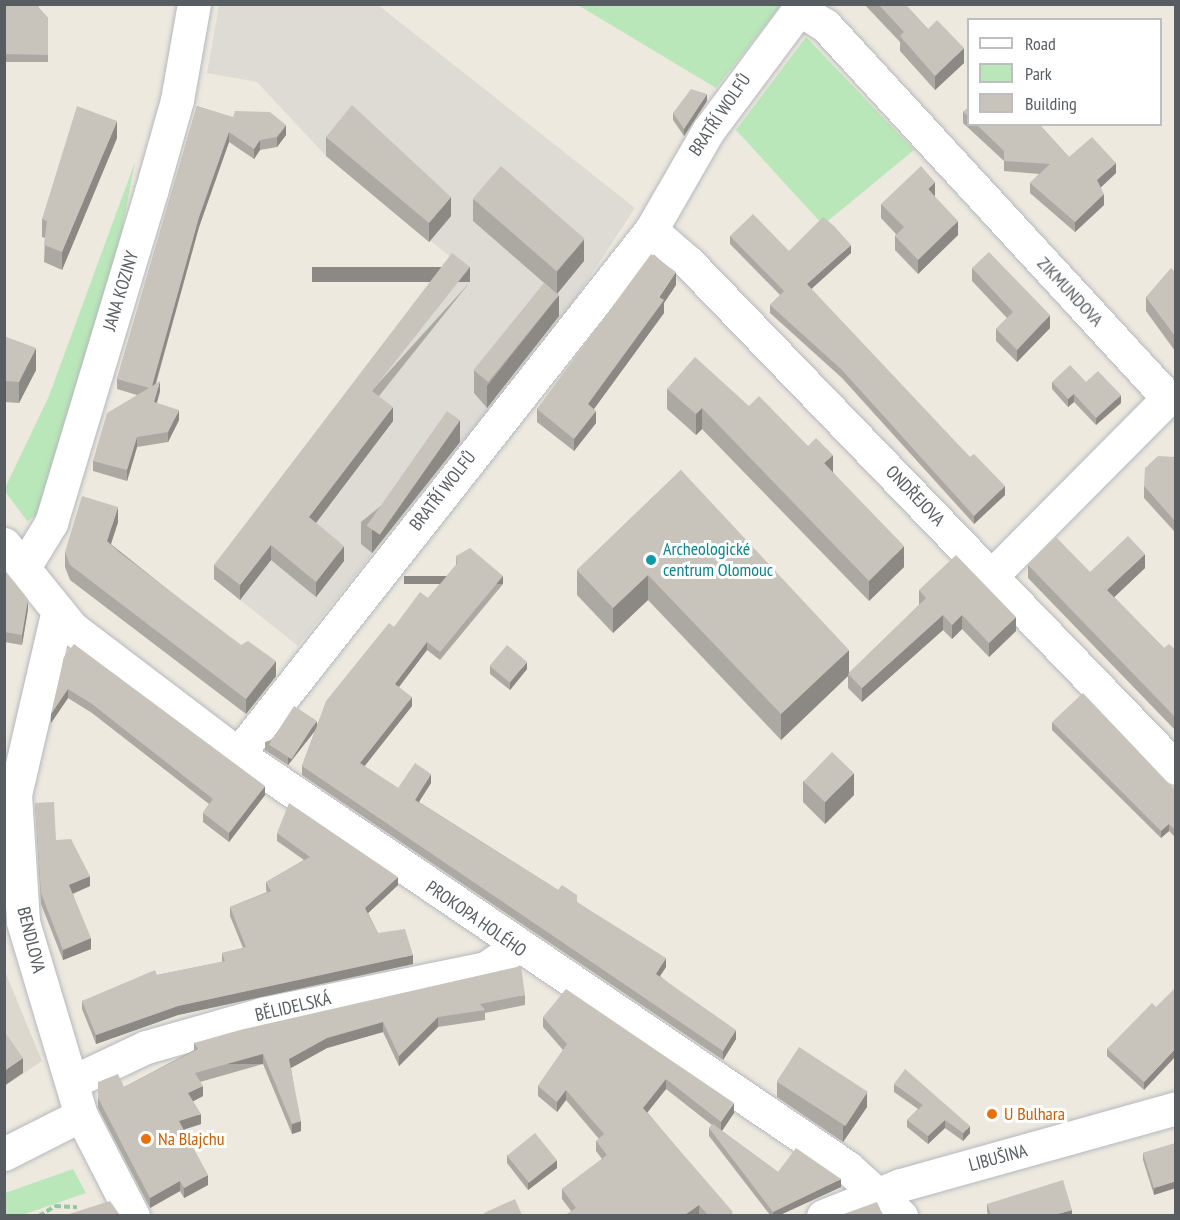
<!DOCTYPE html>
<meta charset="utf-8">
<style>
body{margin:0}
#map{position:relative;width:1180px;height:1220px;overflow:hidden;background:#ede9df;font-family:"PT Sans Narrow",sans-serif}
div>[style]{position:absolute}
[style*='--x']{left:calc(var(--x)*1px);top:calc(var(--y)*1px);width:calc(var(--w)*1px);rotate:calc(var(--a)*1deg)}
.industrial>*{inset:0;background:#dddbd4}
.education>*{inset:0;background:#dcd8ce}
.green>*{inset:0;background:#bae7b9}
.path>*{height:4px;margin-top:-2px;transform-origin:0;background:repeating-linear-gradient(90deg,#92c8a0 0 6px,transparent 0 9px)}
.roads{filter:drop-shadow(0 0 2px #b5b8be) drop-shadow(0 0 2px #b5b8be)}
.minor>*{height:33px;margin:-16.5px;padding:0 16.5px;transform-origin:16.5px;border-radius:16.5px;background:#fff}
.wall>*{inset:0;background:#aca9a2}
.shaded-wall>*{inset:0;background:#8c8984;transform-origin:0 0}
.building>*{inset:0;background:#c8c4bc;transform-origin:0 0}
.dots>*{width:16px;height:16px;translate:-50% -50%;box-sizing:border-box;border:3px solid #fff;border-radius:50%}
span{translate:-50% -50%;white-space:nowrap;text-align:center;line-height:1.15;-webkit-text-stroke:6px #fff;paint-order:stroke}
.street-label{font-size:18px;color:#585d62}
.culture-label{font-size:18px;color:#0d838f}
.left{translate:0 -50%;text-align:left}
.food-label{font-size:18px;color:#c56008}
.frame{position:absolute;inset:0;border:6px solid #585d62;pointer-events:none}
.legend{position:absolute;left:967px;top:18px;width:195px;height:108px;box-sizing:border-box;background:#fff;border:2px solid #bcbec0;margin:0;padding:8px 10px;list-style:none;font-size:18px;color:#585d62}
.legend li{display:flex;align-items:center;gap:12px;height:30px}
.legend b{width:30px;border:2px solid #bcbec0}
</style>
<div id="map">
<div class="industrial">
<div style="clip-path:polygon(219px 5px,378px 5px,635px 208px,562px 319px,298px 646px,214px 579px,458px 263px,326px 156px,257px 82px,207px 73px)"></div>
</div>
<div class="education">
<div style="clip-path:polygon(4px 969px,42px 1061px,5px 1086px,4px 1086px)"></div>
</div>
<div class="green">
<div style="clip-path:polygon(578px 5px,781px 5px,716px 88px)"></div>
<div style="clip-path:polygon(806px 37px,914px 150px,823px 225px,736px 130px)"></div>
<div style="clip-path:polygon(135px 162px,115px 267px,38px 514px,27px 521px,4px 490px,49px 396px)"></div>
<div style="clip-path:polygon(73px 1169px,86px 1193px,22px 1215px,5px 1215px,5px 1193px)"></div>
</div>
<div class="path">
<div style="--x:39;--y:1216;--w:19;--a:-32"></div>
<div style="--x:55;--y:1206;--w:22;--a:3"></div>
</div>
<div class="roads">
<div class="minor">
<div style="--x:651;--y:230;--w:49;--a:40.9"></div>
<div style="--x:688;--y:262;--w:703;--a:46.04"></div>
<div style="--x:4;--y:544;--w:108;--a:51"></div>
<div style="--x:72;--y:628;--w:208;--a:37.2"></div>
<div style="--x:238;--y:754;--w:736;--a:34.14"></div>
<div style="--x:847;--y:1167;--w:73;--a:42.2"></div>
<div style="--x:23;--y:569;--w:54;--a:-58.7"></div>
<div style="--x:51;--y:523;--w:346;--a:-73.2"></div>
<div style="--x:151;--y:192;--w:96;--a:-74.2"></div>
<div style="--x:177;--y:100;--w:97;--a:-80"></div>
<div style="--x:57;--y:614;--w:185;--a:103.1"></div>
<div style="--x:15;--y:794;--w:128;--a:86.4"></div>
<div style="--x:23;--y:922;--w:202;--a:73.3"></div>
<div style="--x:81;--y:1115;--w:114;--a:62.8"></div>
<div style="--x:238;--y:754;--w:667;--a:-51.76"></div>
<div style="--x:651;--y:230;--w:114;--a:-60.1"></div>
<div style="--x:708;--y:131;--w:152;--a:-53.3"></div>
<div style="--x:799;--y:9;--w:31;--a:32"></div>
<div style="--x:825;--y:25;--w:507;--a:47.4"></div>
<div style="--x:1168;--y:398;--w:250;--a:134.8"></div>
<div style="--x:72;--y:1082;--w:82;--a:-25.3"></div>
<div style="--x:146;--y:1047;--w:121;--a:-15.9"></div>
<div style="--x:262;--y:1014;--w:229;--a:-11.6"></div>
<div style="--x:486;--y:968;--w:37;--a:-35"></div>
<div style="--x:4;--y:1154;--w:86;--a:-26.9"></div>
<div style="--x:823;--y:1216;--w:84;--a:-21.7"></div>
<div style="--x:901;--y:1185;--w:286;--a:-15.6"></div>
</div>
</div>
<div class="wall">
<div style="clip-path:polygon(4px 4px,39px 8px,48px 18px,48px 62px,4px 62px)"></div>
<div style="clip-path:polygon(864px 4px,905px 4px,928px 29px,964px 63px,935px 90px,900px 51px,900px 42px)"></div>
<div style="clip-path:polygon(707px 101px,684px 136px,673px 120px,673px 113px)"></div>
<div style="clip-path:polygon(197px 106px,286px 135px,277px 147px,260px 150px,254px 159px,229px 142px,199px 227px,156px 384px,160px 391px,157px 403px,179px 420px,168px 442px,137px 447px,127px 481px,93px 471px,93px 461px,137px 395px,117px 389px,117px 379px)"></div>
<div style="clip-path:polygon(969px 107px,969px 124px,1039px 124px,1069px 157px,1116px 173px,1101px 187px,1104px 205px,1075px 232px,1030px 193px,1030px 183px,1039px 174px,1004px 171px,1004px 161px,963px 123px,963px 112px)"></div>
<div style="clip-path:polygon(326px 137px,451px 216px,429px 242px,326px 156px)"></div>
<div style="clip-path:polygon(117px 138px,62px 270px,44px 262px,45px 238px,42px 237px,42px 219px)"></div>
<div style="clip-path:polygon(935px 197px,958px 235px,918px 274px,895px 250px,895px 236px,896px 234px,881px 218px,881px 204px)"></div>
<div style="clip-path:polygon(473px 199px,584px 261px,557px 293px,559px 316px,487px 408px,474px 393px,474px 371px,550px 288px,473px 221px)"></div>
<div style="clip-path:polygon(730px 236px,789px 251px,851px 253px,811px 289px,1005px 495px,974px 524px,842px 378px,770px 313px,770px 305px,780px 295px,730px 244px)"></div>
<div style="clip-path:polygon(972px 268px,1050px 328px,1017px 362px,996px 341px,996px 329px,1007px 318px,972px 281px)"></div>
<div style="clip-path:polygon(1176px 273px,1175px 351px,1146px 311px,1146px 297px)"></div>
<div style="clip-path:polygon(470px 282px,379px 396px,393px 421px,316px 523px,344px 561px,316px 597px,271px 560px,240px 600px,214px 579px,214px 565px)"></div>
<div style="clip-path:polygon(676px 285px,664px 303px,664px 313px,594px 409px,596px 423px,574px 451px,537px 422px,537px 409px)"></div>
<div style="clip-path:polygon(4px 336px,36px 370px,19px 403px,4px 402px)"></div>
<div style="clip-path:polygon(1052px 382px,1086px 382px,1121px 403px,1096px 425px,1074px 402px,1068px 407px,1052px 389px)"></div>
<div style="clip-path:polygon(667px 389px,749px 406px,808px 446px,833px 472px,904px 567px,869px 601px,702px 429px,696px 435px,667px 409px)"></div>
<div style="clip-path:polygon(460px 442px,372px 553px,361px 544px,361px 522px)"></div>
<div style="clip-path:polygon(1176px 457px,1176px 530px,1174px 531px,1144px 498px,1144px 486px)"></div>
<div style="clip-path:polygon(681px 470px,849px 673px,919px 605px,919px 590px,1016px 631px,989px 657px,962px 629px,952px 639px,943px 630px,862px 702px,848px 688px,848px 676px,781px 740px,648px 600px,613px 633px,577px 595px,577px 570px)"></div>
<div style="clip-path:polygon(118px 522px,111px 544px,276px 676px,246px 714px,70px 580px,65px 567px,65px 552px)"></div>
<div style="clip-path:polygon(456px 556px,503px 584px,440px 660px,427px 650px,399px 687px,412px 706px,364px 766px,398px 788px,431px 783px,419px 802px,577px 902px,666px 967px,660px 976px,736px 1039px,723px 1060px,302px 775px,302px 766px,315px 731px,288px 765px,265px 750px,265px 742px,317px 725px,394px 627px,428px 598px,456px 565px)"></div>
<div style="clip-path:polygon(1028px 565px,1090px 572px,1145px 568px,1114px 597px,1164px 648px,1176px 650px,1176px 731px,1028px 578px)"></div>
<div style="clip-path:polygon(4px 569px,28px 609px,22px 645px,4px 642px)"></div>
<div style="clip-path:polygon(64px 657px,265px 795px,229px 842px,203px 822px,203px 813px,209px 804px,92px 713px,68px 698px,51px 723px)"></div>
<div style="clip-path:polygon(490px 666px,527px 669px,510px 690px,490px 674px)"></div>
<div style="clip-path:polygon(1052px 722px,1176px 791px,1176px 838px,1169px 831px,1161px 838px,1052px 730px)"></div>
<div style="clip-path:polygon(803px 781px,854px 795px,825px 824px,803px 802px)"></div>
<div style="clip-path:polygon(35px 803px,56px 840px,90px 886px,73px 894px,91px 949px,63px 960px,41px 904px)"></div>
<div style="clip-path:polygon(277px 833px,398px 885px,368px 913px,378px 933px,413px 964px,178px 1015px,96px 1044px,82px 1009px,82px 1001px,157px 975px,222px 962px,222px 953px,243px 948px,230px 916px,230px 907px,267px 892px,266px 890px,266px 882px,304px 860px,277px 841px)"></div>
<div style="clip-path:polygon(525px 995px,525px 1005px,485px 1013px,485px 1020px,438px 1027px,399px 1066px,383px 1032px,327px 1048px,291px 1068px,301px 1131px,292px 1134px,263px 1064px,200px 1082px,203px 1096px,193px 1101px,201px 1124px,183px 1130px,208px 1185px,184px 1198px,180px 1191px,150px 1208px,98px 1108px,98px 1082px,124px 1087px,194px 1050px,194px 1043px)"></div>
<div style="clip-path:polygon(1156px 1007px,1144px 1090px,1107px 1056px,1107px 1049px)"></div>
<div style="clip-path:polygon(543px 1017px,734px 1113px,722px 1131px,778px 1172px,841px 1187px,780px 1215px,770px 1215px,709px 1136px,709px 1128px,712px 1125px,666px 1089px,647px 1112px,733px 1215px,699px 1215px,571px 1211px,562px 1199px,562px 1189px,602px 1159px,596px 1151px,596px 1141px,599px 1139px,566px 1100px,557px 1112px,538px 1096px,538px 1086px,563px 1050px,543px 1027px)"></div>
<div style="clip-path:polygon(777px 1082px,867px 1107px,843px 1142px,777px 1097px)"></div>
<div style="clip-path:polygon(894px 1084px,970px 1133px,963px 1141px,945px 1128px,928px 1144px,907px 1127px,907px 1120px,918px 1109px,894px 1092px)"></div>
<div style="clip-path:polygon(1176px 1143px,1154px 1195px,1143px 1160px,1143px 1153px)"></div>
<div style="clip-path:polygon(507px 1155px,557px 1168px,528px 1190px,507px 1163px)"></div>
<div style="clip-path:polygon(987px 1204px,1072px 1215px,988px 1215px,987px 1211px)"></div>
</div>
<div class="shaded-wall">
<div style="clip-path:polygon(964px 48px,964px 63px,935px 90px,935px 76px)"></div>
<div style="clip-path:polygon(707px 94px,707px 101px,684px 136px,684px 129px)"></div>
<div style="clip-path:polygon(117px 121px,117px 138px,62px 270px,62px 252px)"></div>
<div style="clip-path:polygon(286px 125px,286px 135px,277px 147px,277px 137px)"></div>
<div style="clip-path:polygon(229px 132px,229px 142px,199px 227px,152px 396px,152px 386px,199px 217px)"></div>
<div style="clip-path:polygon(260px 140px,260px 150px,254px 159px,254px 149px)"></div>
<div style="clip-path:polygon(1116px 163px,1116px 173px,1097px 191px,1097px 180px)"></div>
<div style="clip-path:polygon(935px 182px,935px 197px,928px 189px)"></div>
<div style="clip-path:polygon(1104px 194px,1104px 205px,1075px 232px,1075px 222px)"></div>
<div style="clip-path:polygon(451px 197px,451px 216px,429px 242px,429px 223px)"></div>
<div style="clip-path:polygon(958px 221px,958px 235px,918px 274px,918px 260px)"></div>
<div style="clip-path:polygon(584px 239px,584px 261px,557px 294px,557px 272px)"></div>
<div style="clip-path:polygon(851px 245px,851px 253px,807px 293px,807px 284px)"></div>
<div style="left:470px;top:267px;width:15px;height:158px;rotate:90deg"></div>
<div style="clip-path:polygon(676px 272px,676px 285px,664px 303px,664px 313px,588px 417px,588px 404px)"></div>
<div style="clip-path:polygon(559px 295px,559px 316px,487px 408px,487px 386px)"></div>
<div style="clip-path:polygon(1050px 315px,1050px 328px,1017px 362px,1017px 350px)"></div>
<div style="clip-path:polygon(36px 348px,36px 370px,19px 403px,19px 382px)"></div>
<div style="clip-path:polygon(160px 381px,160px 391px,154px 412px,154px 402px)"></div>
<div style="clip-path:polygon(1074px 394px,1074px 402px,1068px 407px,1068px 399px)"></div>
<div style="clip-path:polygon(1121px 395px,1121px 403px,1096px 425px,1096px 418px)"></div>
<div style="clip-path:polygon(393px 407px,393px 421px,309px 532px,309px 517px)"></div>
<div style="clip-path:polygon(702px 408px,702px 429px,696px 435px,696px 414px)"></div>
<div style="clip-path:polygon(179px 410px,179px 420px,168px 442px,168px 432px)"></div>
<div style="clip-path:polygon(596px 411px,596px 423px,574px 451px,574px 439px)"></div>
<div style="clip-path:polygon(460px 420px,460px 442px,372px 553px,372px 531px)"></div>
<div style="clip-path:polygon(137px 437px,137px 447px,127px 481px,127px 470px)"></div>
<div style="clip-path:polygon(833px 455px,833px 475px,824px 463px)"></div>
<div style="clip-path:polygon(1005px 486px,1005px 495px,974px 524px,974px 516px)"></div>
<div style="clip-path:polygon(118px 507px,118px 522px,107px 556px,107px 541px)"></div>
<div style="clip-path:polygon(1176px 519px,1176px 530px,1174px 531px,1174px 520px)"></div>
<div style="clip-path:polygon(271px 545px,271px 560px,240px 600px,240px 585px)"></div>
<div style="clip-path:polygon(344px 546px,344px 561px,316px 597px,316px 582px)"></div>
<div style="clip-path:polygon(904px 546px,904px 567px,869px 601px,869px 581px)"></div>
<div style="clip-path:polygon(1145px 554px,1145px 568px,1107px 604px,1107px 590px)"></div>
<div style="clip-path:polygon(648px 575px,648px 600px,613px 633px,613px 608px)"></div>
<div style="left:503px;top:576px;width:8px;height:99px;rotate:90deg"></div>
<div style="clip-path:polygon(28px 599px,28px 609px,22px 645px,22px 635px)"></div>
<div style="clip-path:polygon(943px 615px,943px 630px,862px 702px,862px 688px)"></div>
<div style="clip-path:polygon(962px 615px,962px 629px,952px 639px,952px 625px)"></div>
<div style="clip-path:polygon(1016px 617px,1016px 631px,989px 657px,989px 643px)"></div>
<div style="clip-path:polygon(427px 642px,427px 650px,395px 692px,395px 684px)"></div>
<div style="clip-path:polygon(849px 650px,849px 675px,848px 674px,848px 676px,781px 740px,781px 714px)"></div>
<div style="clip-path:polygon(276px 661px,276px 676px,246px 714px,246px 699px)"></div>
<div style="clip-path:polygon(527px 662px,527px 669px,510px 690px,510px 683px)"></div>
<div style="clip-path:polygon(68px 689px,68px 698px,51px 723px,51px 714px)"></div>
<div style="clip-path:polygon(412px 697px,412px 706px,360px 772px,360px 763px)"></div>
<div style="clip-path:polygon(317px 721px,317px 728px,288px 765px,288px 758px)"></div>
<div style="clip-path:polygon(854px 773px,854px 795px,825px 824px,825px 802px)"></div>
<div style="clip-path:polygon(431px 774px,431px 783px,415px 808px,415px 800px)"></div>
<div style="clip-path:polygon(265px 786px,265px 795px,229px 842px,229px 833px)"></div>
<div style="clip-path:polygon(1169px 824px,1169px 831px,1161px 838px,1161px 831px)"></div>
<div style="clip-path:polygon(90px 876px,90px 886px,69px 895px,69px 885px)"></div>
<div style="clip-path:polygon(398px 877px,398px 885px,365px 916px,365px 908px)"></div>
<div style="clip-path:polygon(91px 938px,91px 949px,63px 960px,63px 950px)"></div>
<div style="clip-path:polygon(413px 955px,413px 964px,178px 1015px,96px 1044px,96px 1035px,178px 1006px)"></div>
<div style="clip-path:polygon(666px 958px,666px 967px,656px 982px,656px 974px)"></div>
<div style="clip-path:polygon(438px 1017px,438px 1027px,399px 1066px,399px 1056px)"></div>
<div style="clip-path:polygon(383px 1022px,383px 1032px,327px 1048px,289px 1069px,289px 1059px,327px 1038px)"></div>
<div style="clip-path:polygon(736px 1030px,736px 1039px,723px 1060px,723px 1051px)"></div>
<div style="clip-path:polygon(1176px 1048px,1176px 1056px,1144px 1090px,1144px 1082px)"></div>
<div style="left:263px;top:1054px;width:10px;height:71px;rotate:90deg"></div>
<div style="clip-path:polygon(23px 1058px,23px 1073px,4px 1086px,4px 1071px)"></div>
<div style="clip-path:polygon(666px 1079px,666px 1089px,643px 1118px,643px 1108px)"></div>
<div style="clip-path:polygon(203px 1086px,203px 1096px,188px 1104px,188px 1093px)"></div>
<div style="clip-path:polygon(566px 1090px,566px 1100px,557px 1112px,557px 1102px)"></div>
<div style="clip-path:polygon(867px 1092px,867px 1107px,843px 1142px,843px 1127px)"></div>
<div style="clip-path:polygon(734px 1103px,734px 1113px,721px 1132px,721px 1122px)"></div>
<div style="clip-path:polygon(201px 1114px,201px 1124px,179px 1131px,179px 1121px)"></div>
<div style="clip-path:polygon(945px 1120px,945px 1128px,928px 1144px,928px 1136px)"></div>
<div style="clip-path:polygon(301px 1121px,301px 1131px,292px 1134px,292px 1124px)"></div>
<div style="clip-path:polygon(970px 1126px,970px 1133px,963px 1141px,963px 1133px)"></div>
<div style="clip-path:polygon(557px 1160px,557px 1168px,528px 1190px,528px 1183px)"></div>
<div style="clip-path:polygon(208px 1175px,208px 1185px,184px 1198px,184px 1188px)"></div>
<div style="clip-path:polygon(841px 1179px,841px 1187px,780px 1215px,773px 1215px,773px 1212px)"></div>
<div style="clip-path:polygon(180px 1181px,180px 1191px,150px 1208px,150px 1198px)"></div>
<div style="clip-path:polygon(1176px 1181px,1176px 1188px,1154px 1195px,1154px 1188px)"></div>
<div style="clip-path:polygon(699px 1205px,699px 1215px,685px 1215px)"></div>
<div style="clip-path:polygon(1072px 1210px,1072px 1215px,1054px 1215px)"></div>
</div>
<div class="building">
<div style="clip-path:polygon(4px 4px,39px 4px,39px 8px,48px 18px,48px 55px,4px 54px)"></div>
<div style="clip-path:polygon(878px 4px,905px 4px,928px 29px,937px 20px,964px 48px,935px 76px,900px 36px,904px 32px)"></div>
<div style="clip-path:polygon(691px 89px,707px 94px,684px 129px,673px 113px)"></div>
<div style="clip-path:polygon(352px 105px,451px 197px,429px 223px,326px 137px)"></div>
<div style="clip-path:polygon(77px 106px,117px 121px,62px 252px,44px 245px,47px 221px,42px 219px)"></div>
<div style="clip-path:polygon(197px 106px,233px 117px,235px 111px,270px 112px,286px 125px,277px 137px,260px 140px,254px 149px,229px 132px,199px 217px,152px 386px,160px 381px,154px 402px,179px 410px,168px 432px,137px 437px,127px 470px,93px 461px,107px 413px,149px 388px,117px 379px)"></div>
<div style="clip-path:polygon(969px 107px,969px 117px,963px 112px)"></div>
<div style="clip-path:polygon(976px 124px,1039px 124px,1069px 157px,1092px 137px,1116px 163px,1097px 180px,1104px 194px,1075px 222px,1030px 183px,1050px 164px,1004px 161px,1004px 151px)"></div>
<div style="left:501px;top:166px;width:111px;height:43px;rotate:41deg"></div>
<div style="clip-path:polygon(921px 166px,935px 182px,928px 189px,958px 221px,918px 260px,895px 236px,904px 227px,881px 204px)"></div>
<div style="clip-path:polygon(753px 214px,789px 251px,823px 217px,834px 226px,851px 245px,807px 284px,970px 457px,974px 454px,1005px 486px,974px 516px,842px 370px,770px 305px,784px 291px,730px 236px)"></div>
<div style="clip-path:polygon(989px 252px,1050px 315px,1017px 350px,996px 329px,1013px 312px,972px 268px)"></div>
<div style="clip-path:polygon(452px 253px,470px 267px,372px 391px,393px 407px,309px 517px,344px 546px,316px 582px,271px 545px,240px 585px,214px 565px)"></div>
<div style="clip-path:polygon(651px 254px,676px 272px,659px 297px,664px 300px,588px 404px,596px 411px,574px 439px,537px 409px)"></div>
<div style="clip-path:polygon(1171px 268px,1176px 273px,1175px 336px,1146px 297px)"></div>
<div style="left:544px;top:283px;width:19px;height:112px;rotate:39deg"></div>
<div style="clip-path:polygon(4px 336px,36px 348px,19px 382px,4px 381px)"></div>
<div style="clip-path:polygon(695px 357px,749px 406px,759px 396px,808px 446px,816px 438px,833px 455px,824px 463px,904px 546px,869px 581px,702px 408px,696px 414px,667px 389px)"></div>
<div style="clip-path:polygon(1070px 365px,1086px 382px,1098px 371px,1121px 395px,1096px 418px,1074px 394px,1068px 399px,1052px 382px)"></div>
<div style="left:447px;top:411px;width:16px;height:140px;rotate:35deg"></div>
<div style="clip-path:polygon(1158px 456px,1176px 457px,1176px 519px,1174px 520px,1144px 486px,1145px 468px)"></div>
<div style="clip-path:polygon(681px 470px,849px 650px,781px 714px,648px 575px,613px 608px,577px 570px)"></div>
<div style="clip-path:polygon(82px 496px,118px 507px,107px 541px,120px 553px,241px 645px,248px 641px,276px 661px,246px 699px,70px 565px,65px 552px)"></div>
<div style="clip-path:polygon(1128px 536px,1145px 554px,1107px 590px,1164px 648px,1169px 644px,1176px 650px,1176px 718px,1028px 565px,1056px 537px,1090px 572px)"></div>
<div style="clip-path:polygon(470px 548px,503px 576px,440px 652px,427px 642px,395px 684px,412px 697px,360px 763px,398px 788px,415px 763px,431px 774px,415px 800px,558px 890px,562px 885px,577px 895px,577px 902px,666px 958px,656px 974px,736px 1030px,723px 1051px,302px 766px,326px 701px,389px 623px,394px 627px,420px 592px,428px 598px,457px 564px,456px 556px)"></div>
<div style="clip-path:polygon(956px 555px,1016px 617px,989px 643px,962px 615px,952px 625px,943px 615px,862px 688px,848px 674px,926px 598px,919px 590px)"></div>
<div style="clip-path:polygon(4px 569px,28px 599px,22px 635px,4px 632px)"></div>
<div style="clip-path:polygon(74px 644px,265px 786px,229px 833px,203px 813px,213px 799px,92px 704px,68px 689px,51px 714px,64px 657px)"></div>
<div style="left:507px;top:645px;width:26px;height:27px;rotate:40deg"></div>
<div style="clip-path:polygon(1083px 693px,1176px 791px,1176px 831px,1169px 824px,1161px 831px,1052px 722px)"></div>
<div style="left:294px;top:706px;width:27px;height:46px;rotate:33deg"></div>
<div style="left:832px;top:752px;width:30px;height:41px;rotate:44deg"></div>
<div style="clip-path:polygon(54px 802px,56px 840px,71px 839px,90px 876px,69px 885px,91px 938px,63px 950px,41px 893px,35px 803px)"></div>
<div style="clip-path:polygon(289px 803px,398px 877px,365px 908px,378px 933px,405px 929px,413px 955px,178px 1006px,96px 1035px,82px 1001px,155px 970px,157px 975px,225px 961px,222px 953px,246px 947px,230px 907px,271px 891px,266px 882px,310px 857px,277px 833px)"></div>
<div style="clip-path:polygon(521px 966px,525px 995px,480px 1004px,485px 1010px,438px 1017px,399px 1056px,383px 1022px,327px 1038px,289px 1059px,301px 1121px,292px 1124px,263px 1054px,195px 1073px,203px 1086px,188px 1093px,201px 1114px,179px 1121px,208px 1175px,184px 1188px,180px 1181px,150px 1198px,98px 1098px,98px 1082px,118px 1074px,124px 1087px,198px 1049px,194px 1043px,240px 1030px)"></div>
<div style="clip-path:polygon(1176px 987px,1176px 1048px,1144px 1082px,1107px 1049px,1152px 1003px,1156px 1007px)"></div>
<div style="clip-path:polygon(566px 989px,734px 1103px,721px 1122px,666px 1079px,643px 1108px,733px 1212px,728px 1215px,708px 1215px,699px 1205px,685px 1215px,565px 1215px,576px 1208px,562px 1189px,607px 1155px,596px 1141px,604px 1134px,566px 1090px,557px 1102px,538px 1086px,567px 1044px,543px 1017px)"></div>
<div style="clip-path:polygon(4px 1031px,23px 1058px,4px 1071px)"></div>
<div style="left:799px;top:1047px;width:82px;height:41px;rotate:33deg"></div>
<div style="clip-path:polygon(905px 1069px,970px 1126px,963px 1133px,945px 1120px,928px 1136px,907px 1120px,923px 1105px,894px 1084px)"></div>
<div style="clip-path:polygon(713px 1124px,778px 1172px,796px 1148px,841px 1179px,773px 1212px,709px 1128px)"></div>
<div style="left:535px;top:1133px;width:35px;height:36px;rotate:51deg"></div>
<div style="clip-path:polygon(1176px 1143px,1176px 1181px,1154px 1188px,1143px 1153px)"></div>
<div style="clip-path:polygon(1063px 1180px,1072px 1210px,1054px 1215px,991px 1215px,987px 1204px)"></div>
<div style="clip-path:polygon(515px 1199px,522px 1215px,485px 1215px,484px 1213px)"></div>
<div style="clip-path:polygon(110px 1201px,120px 1215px,66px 1215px)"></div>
<div style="clip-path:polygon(877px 1202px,883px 1215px,841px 1215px)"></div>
</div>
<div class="dots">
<div style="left:651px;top:560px;background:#0f9aa8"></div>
<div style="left:992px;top:1114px;background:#e8710a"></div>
<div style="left:146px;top:1139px;background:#e8710a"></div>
</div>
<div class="street-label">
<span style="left:720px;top:115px;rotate:-56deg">BRATŘÍ WOLFŮ</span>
<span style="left:121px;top:291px;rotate:-73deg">JANA KOZINY</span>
<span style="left:1070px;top:292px;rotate:47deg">ZIKMUNDOVA</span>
<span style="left:443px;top:491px;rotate:-52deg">BRATŘÍ WOLFŮ</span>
<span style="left:915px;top:496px;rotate:46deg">ONDŘEJOVA</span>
<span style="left:476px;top:919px;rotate:35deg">PROKOPA HOLÉHO</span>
<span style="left:31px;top:940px;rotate:76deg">BENDLOVA</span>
<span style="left:293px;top:1007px;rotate:-13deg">BĚLIDELSKÁ</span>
<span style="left:998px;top:1158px;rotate:-15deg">LIBUŠINA</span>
</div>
<div class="culture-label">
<span class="left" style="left:663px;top:560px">Archeologické<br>centrum Olomouc</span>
</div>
<div class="food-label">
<span class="left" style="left:1004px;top:1114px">U Bulhara</span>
<span class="left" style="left:158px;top:1139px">Na Blajchu</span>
</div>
<div class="frame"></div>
<ul class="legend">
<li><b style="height:8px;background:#fff"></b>Road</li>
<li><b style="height:16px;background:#bae7b9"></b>Park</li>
<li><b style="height:16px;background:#c8c4bc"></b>Building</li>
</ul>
</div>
